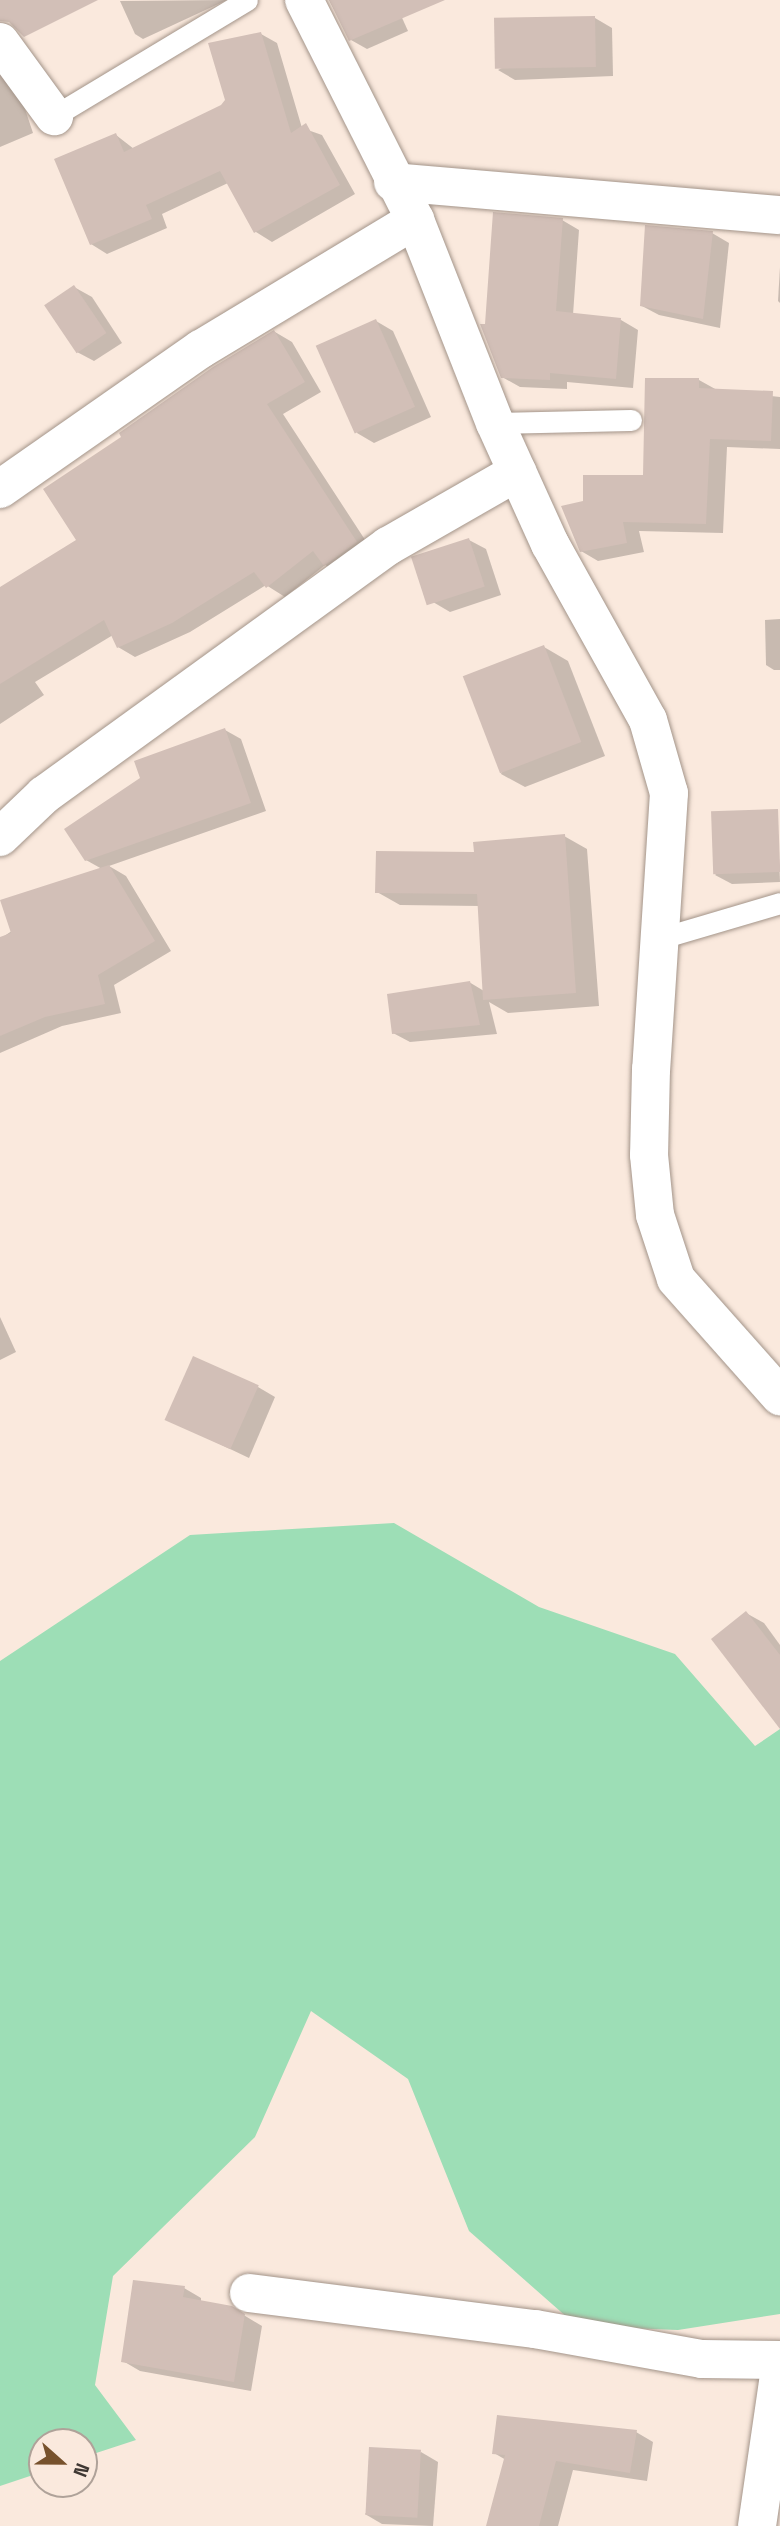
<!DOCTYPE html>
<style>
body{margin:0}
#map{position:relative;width:780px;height:2526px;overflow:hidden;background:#fae9dd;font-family:"Space Grotesk",sans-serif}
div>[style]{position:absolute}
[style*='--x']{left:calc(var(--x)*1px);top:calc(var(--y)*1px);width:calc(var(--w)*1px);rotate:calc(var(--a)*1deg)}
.green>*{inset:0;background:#9ddeb6}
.shadow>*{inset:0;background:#0003}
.building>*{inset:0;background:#d2bfb7;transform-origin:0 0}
.roads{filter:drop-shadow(0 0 2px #a39489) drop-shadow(0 0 2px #a39489)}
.service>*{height:21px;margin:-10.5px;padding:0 10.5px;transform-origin:10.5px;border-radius:10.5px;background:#fff}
.minor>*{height:38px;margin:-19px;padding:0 19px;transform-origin:19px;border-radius:19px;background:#fff}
span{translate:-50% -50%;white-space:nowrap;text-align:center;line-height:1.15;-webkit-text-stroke:7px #fae9dd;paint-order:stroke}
.north{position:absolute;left:28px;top:2428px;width:70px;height:70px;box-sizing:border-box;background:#fae9dd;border:2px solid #afa299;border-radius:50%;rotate:111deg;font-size:19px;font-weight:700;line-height:28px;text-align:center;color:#3f3833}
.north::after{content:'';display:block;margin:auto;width:24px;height:32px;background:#77522d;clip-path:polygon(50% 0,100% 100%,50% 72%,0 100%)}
</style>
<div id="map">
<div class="green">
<div style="clip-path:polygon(394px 1523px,539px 1607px,675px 1654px,755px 1746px,780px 1729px,780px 2314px,678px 2330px,577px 2326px,469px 2231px,408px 2079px,311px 2011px,255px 2137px,113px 2276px,95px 2385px,136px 2440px,84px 2457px,84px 2442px,42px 2442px,42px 2472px,0 2486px,0 1661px,190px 1535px)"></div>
</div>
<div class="shadow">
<div style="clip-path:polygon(227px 0,143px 39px,135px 34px,120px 1px)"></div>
<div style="clip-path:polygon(329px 0,394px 0,408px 31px,367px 49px,351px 40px)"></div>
<div style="clip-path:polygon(595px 18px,612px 28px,613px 76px,515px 80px,498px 70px)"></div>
<div style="clip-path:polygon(261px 34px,277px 43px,302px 128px,322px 135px,355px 194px,272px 242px,256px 232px,228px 183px,162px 214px,167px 228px,107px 254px,91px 244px,116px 135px,134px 149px,222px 107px)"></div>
<div style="clip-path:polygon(0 65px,21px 97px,33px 133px,0 147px)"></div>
<div style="clip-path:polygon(562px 220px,579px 230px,573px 315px,621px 320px,638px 330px,633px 388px,567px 382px,567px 389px,520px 387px,502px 377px,486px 326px)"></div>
<div style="clip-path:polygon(712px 233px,729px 243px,720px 328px,659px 315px,642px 306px)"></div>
<div style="clip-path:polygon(780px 267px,780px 303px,778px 301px)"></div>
<div style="clip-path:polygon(74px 287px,92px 297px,122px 343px,94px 361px,77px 352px)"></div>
<div style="clip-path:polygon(376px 321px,393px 331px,431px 417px,374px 443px,357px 433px)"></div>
<div style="clip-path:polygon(275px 332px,292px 342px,321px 392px,283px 414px,373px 552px,342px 574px,325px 565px,285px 597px,266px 585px,190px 632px,135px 657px,118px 647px,113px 635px,35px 682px,44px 695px,0 724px,0 589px,79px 540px)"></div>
<div style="clip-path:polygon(699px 380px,717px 390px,780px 397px,780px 449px,727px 447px,723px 533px,639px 531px,644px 552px,598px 561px,581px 551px,584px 502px,645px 477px)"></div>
<div style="clip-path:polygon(469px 540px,486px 549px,501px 595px,450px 612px,433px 602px)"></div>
<div style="clip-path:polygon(780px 619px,780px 670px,774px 670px,766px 665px,765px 620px)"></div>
<div style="clip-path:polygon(544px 647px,568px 661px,605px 756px,525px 787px,501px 774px)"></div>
<div style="clip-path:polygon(225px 730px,241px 739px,266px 811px,109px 866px,126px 876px,171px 951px,114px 985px,121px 1013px,62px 1026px,0 1053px,0 939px,102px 869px,86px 860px)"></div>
<div style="clip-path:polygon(777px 811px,780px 882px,732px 884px,715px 875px)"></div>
<div style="clip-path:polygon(564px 836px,587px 849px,599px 1006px,508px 1013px,489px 1002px,497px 1034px,410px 1042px,393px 1033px,469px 982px,484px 991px,479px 906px,400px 905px,377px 892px,476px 854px)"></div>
<div style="clip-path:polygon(0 1317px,16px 1352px,0 1360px)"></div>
<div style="clip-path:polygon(258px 1387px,275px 1397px,249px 1458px,167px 1419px)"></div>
<div style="clip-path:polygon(746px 1613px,764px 1623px,780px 1645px,780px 1716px)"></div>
<div style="clip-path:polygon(184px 2288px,201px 2298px,201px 2302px,232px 2308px,262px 2326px,251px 2391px,140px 2371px,123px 2361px)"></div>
<div style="clip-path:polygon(636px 2432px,653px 2442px,647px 2481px,573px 2470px,558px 2526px,488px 2526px,506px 2460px,494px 2453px)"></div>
<div style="clip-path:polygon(421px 2452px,438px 2462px,433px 2526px,382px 2524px,365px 2514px)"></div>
</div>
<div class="building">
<div style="clip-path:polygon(0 0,98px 0,24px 37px,9px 22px,0 21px)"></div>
<div style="clip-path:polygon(329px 0,445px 0,349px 41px)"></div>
<div style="left:595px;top:16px;width:51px;height:101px;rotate:89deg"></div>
<div style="clip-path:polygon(261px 32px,291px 133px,306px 123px,340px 185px,254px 233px,220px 171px,146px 205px,152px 219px,90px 245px,54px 159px,116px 133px,124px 152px,221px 105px,225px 100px,208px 43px)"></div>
<div style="clip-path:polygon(493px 212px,563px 218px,556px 311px,621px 318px,616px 379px,550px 373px,550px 380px,501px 378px,480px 324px,485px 324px)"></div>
<div style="clip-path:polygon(645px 225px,713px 231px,703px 319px,640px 306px)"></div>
<div style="left:74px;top:285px;width:58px;height:36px;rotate:56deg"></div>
<div style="left:376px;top:319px;width:96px;height:66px;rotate:66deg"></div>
<div style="clip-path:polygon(274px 330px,305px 382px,267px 404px,357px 542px,324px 566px,313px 551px,266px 588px,254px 572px,172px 623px,117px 648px,104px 620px,0 684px,0 587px,76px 540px,43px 489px,121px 437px,119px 433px,213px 367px)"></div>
<div style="clip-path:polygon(645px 378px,699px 378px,699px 388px,773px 391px,771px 441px,710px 439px,706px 524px,623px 522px,627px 543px,580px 552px,561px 506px,583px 501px,583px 475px,643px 475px)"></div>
<div style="left:469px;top:538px;width:51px;height:61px;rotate:72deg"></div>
<div style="left:544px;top:645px;width:104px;height:87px;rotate:69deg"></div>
<div style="clip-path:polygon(225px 728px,251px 803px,85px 861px,64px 829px,140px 778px,134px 761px)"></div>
<div style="left:778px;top:809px;width:63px;height:67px;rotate:88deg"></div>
<div style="clip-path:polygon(565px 834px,576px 993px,483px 1000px,477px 894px,375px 893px,376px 851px,474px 852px,473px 842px)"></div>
<div style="clip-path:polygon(109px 865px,155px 941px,98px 975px,105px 1004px,45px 1017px,0 1036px,0 937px,11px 933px,0 900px)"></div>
<div style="clip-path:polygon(470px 981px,480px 1025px,392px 1034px,387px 994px)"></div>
<div style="left:193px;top:1356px;width:72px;height:70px;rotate:24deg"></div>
<div style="clip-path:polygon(746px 1611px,780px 1655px,780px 1729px,711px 1639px)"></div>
<div style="clip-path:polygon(133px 2280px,185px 2286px,183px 2297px,232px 2306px,245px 2314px,234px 2382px,121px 2362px)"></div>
<div style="clip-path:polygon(497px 2415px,637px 2430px,630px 2473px,556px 2461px,539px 2526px,486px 2526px,505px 2455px,492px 2454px)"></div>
<div style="left:369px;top:2447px;width:52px;height:68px;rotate:3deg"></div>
</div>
<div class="roads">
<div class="service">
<div style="--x:54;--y:116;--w:225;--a:-31"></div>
<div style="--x:495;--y:423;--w:136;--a:-1.3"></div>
<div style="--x:658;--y:939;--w:127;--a:-16.4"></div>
</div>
<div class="minor">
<div style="--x:304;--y:0;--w:246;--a:63.2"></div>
<div style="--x:415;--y:220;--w:218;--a:68.5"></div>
<div style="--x:495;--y:423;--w:133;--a:65.6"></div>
<div style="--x:550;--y:544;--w:201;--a:60.9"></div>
<div style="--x:648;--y:720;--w:76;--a:74"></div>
<div style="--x:669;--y:793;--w:277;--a:93.7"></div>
<div style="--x:651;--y:1069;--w:86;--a:91.3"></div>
<div style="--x:649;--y:1155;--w:60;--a:84.3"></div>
<div style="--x:655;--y:1215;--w:67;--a:71.8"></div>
<div style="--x:676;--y:1279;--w:157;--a:48.4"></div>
<div style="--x:0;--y:42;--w:92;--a:53.9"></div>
<div style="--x:393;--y:182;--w:388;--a:4.9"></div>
<div style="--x:0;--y:489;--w:245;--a:-34.9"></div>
<div style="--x:201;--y:349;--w:250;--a:-31.1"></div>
<div style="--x:0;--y:837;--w:61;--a:-43.7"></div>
<div style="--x:44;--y:795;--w:425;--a:-35.9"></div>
<div style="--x:388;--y:546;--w:149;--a:-29.8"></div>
<div style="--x:249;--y:2293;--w:288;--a:7.2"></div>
<div style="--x:535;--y:2329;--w:170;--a:10.2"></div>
<div style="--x:702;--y:2359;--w:78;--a:0.7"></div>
<div style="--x:757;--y:2526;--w:159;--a:-81.7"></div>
</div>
</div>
<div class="north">N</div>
</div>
